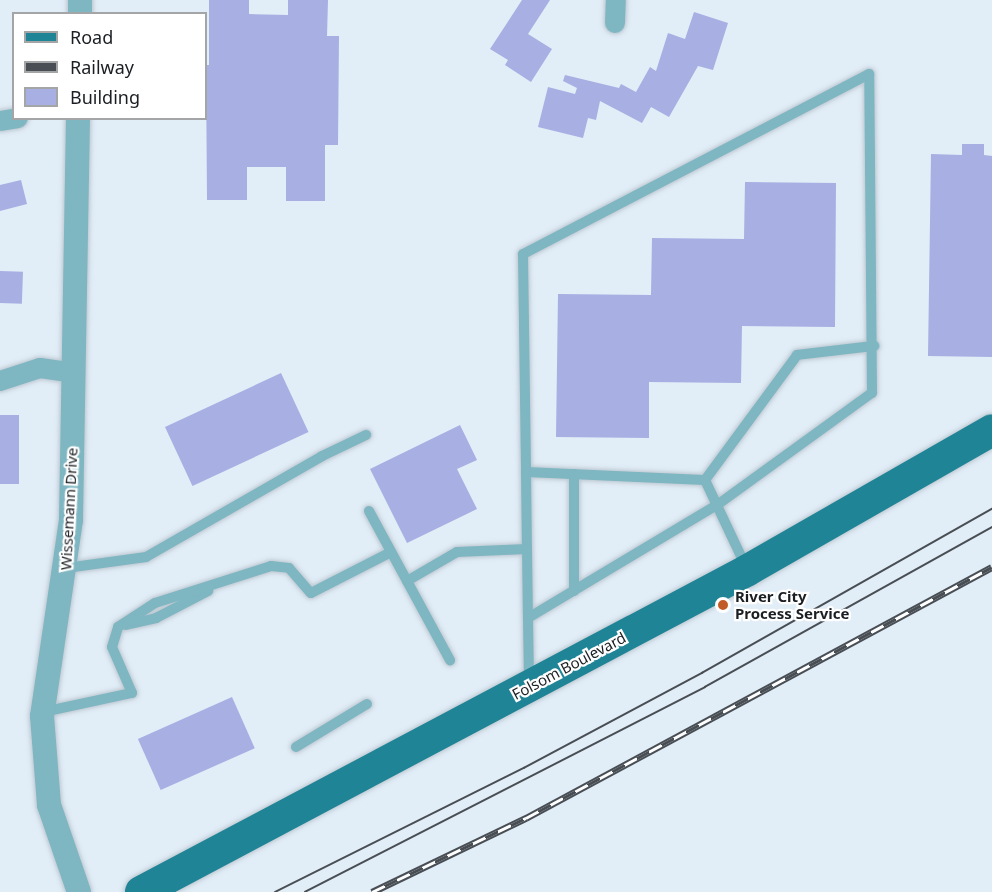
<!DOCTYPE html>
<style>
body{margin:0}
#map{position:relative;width:992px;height:892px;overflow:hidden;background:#e1edf7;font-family:"Noto Sans",sans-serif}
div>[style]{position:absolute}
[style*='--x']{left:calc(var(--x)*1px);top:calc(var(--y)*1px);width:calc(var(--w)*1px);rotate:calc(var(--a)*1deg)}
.building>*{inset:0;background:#a7afe3;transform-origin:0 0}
.roads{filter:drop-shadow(0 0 2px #bdc8d1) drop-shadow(0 0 2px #bdc8d1)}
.service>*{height:10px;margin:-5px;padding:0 5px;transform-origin:5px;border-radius:5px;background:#7eb6c2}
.minor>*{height:20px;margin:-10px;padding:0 10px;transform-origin:10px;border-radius:10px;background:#7eb6c2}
.tertiary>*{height:24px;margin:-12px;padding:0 12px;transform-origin:12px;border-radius:12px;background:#7eb6c2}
.primary>*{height:32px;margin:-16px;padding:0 16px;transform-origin:16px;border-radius:16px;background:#1f8496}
.tram>*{height:1.5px;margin:-0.75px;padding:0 0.75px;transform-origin:0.75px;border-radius:0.75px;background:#484e53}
.rail>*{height:7px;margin-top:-3.5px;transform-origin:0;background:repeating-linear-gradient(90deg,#fff 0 14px,#484e53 0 28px);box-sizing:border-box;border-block:2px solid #484e53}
.dots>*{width:16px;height:16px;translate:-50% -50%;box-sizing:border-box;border:3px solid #fff;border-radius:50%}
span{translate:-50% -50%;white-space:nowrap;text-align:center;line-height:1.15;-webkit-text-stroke:4.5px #fff;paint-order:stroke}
.street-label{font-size:15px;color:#1b1f23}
.poi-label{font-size:15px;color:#1b1f23;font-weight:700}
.left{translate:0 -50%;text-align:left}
.legend{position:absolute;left:12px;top:12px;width:195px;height:108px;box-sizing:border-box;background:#fff;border:2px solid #a4a5a7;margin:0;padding:8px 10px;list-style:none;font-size:18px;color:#1b1f23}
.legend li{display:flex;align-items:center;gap:12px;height:30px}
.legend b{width:30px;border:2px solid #a4a5a7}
</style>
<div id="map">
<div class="building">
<div style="clip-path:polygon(209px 0,249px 0,249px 14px,288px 15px,288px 0,328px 0,327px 36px,339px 36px,338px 145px,325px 145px,325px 201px,286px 201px,286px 167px,247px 167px,247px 200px,207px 200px,206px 65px,209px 65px)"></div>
<div style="clip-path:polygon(522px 0,550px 0,528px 34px,552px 49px,531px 82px,505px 65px,508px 60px,490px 49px)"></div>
<div style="clip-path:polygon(694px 12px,728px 23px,713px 70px,698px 66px,669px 117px,651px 107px,642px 123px,600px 101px,596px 120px,588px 118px,583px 138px,538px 127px,548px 87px,575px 94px,577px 88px,563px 81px,565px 75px,619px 88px,621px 84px,636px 92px,650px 67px,656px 71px,668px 33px,685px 39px)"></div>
<div style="clip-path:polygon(962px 144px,984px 144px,984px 155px,992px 156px,992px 357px,928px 356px,931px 154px,962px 155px)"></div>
<div style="clip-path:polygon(21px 180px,27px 204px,0 211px,0 185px)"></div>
<div style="clip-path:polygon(745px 182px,836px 183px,835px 327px,742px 326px,741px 383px,649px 382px,649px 438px,556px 437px,558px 294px,651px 295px,652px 238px,744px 239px)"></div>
<div style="left:0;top:271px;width:23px;height:32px;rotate:2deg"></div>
<div style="left:281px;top:373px;width:65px;height:128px;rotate:65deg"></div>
<div style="left:0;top:415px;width:19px;height:69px"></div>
<div style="clip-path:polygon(460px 425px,477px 460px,457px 469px,477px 509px,407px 543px,370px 469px)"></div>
<div style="left:232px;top:697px;width:56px;height:103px;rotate:66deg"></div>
</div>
<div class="roads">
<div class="service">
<div style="--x:526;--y:472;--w:179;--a:2.6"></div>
<div style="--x:705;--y:480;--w:155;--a:-53.6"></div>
<div style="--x:797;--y:355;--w:78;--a:-6.7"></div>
<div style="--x:574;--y:474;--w:117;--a:90"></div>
<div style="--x:705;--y:480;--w:98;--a:64.7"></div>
<div style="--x:369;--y:511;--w:170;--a:61.5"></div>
<div style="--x:66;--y:568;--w:81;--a:-7.8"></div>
<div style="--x:146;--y:557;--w:203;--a:-29.8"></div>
<div style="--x:322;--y:456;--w:49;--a:-25.5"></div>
<div style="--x:407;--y:581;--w:58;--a:-30.1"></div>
<div style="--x:457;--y:552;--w:70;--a:-2.5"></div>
<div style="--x:528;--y:618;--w:220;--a:-30.9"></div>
<div style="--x:717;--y:505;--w:191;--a:-35.9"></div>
<div style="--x:872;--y:393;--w:319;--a:-90.5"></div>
<div style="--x:869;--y:74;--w:390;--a:152.5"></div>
<div style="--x:523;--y:254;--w:218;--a:89.2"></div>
<div style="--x:526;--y:472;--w:77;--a:89.3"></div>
<div style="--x:527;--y:549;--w:69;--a:89.2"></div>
<div style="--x:528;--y:618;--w:63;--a:89.1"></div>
<div style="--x:126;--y:625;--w:31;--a:-13"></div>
<div style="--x:156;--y:618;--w:59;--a:-27.4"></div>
<div style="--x:43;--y:712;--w:91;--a:-12.1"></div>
<div style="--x:132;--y:693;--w:50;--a:-113.5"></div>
<div style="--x:112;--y:647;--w:21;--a:-73"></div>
<div style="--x:118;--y:627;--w:44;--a:-33"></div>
<div style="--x:155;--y:603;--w:122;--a:-17.7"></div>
<div style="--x:271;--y:566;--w:18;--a:6"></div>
<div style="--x:289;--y:568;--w:33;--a:49"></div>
<div style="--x:311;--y:593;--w:90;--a:-27.1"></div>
<div style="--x:296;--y:747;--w:83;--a:-31.2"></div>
</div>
<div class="minor">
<div style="--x:615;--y:23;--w:23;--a:-88"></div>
<div style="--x:0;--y:121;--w:18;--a:-9"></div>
<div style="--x:0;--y:381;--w:42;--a:-18"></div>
<div style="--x:40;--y:368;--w:34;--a:8"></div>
</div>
<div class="tertiary">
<div style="--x:80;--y:14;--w:14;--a:-90"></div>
<div style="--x:78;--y:118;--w:402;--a:91"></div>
<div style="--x:71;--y:520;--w:198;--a:98.4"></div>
<div style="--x:42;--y:716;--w:89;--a:85.5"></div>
<div style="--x:49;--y:805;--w:92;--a:71"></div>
</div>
<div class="primary">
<div style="--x:141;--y:892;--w:687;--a:-27.94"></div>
<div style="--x:748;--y:570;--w:281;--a:-29.8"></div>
</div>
</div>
<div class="tram">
<div style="--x:275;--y:892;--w:278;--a:-26.5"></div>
<div style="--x:524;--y:768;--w:202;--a:-28.1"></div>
<div style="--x:702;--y:673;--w:333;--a:-29.5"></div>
<div style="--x:305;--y:892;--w:449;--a:-27.1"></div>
<div style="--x:705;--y:687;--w:329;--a:-29.1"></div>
</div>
<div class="rail">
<div style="--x:372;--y:892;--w:171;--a:-25.7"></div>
<div style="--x:526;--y:818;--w:529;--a:-28.31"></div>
</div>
<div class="dots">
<div style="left:723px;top:605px;background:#c15c28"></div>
</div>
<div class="street-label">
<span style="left:69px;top:509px;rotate:-87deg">Wissemann Drive</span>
<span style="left:569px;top:666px;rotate:-28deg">Folsom Boulevard</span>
</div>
<div class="poi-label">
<span class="left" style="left:735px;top:605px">River City<br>Process Service</span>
</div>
<ul class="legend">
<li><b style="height:8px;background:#1f8496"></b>Road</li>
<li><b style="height:8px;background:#484e53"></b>Railway</li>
<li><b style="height:16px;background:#a7afe3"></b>Building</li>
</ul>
</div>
